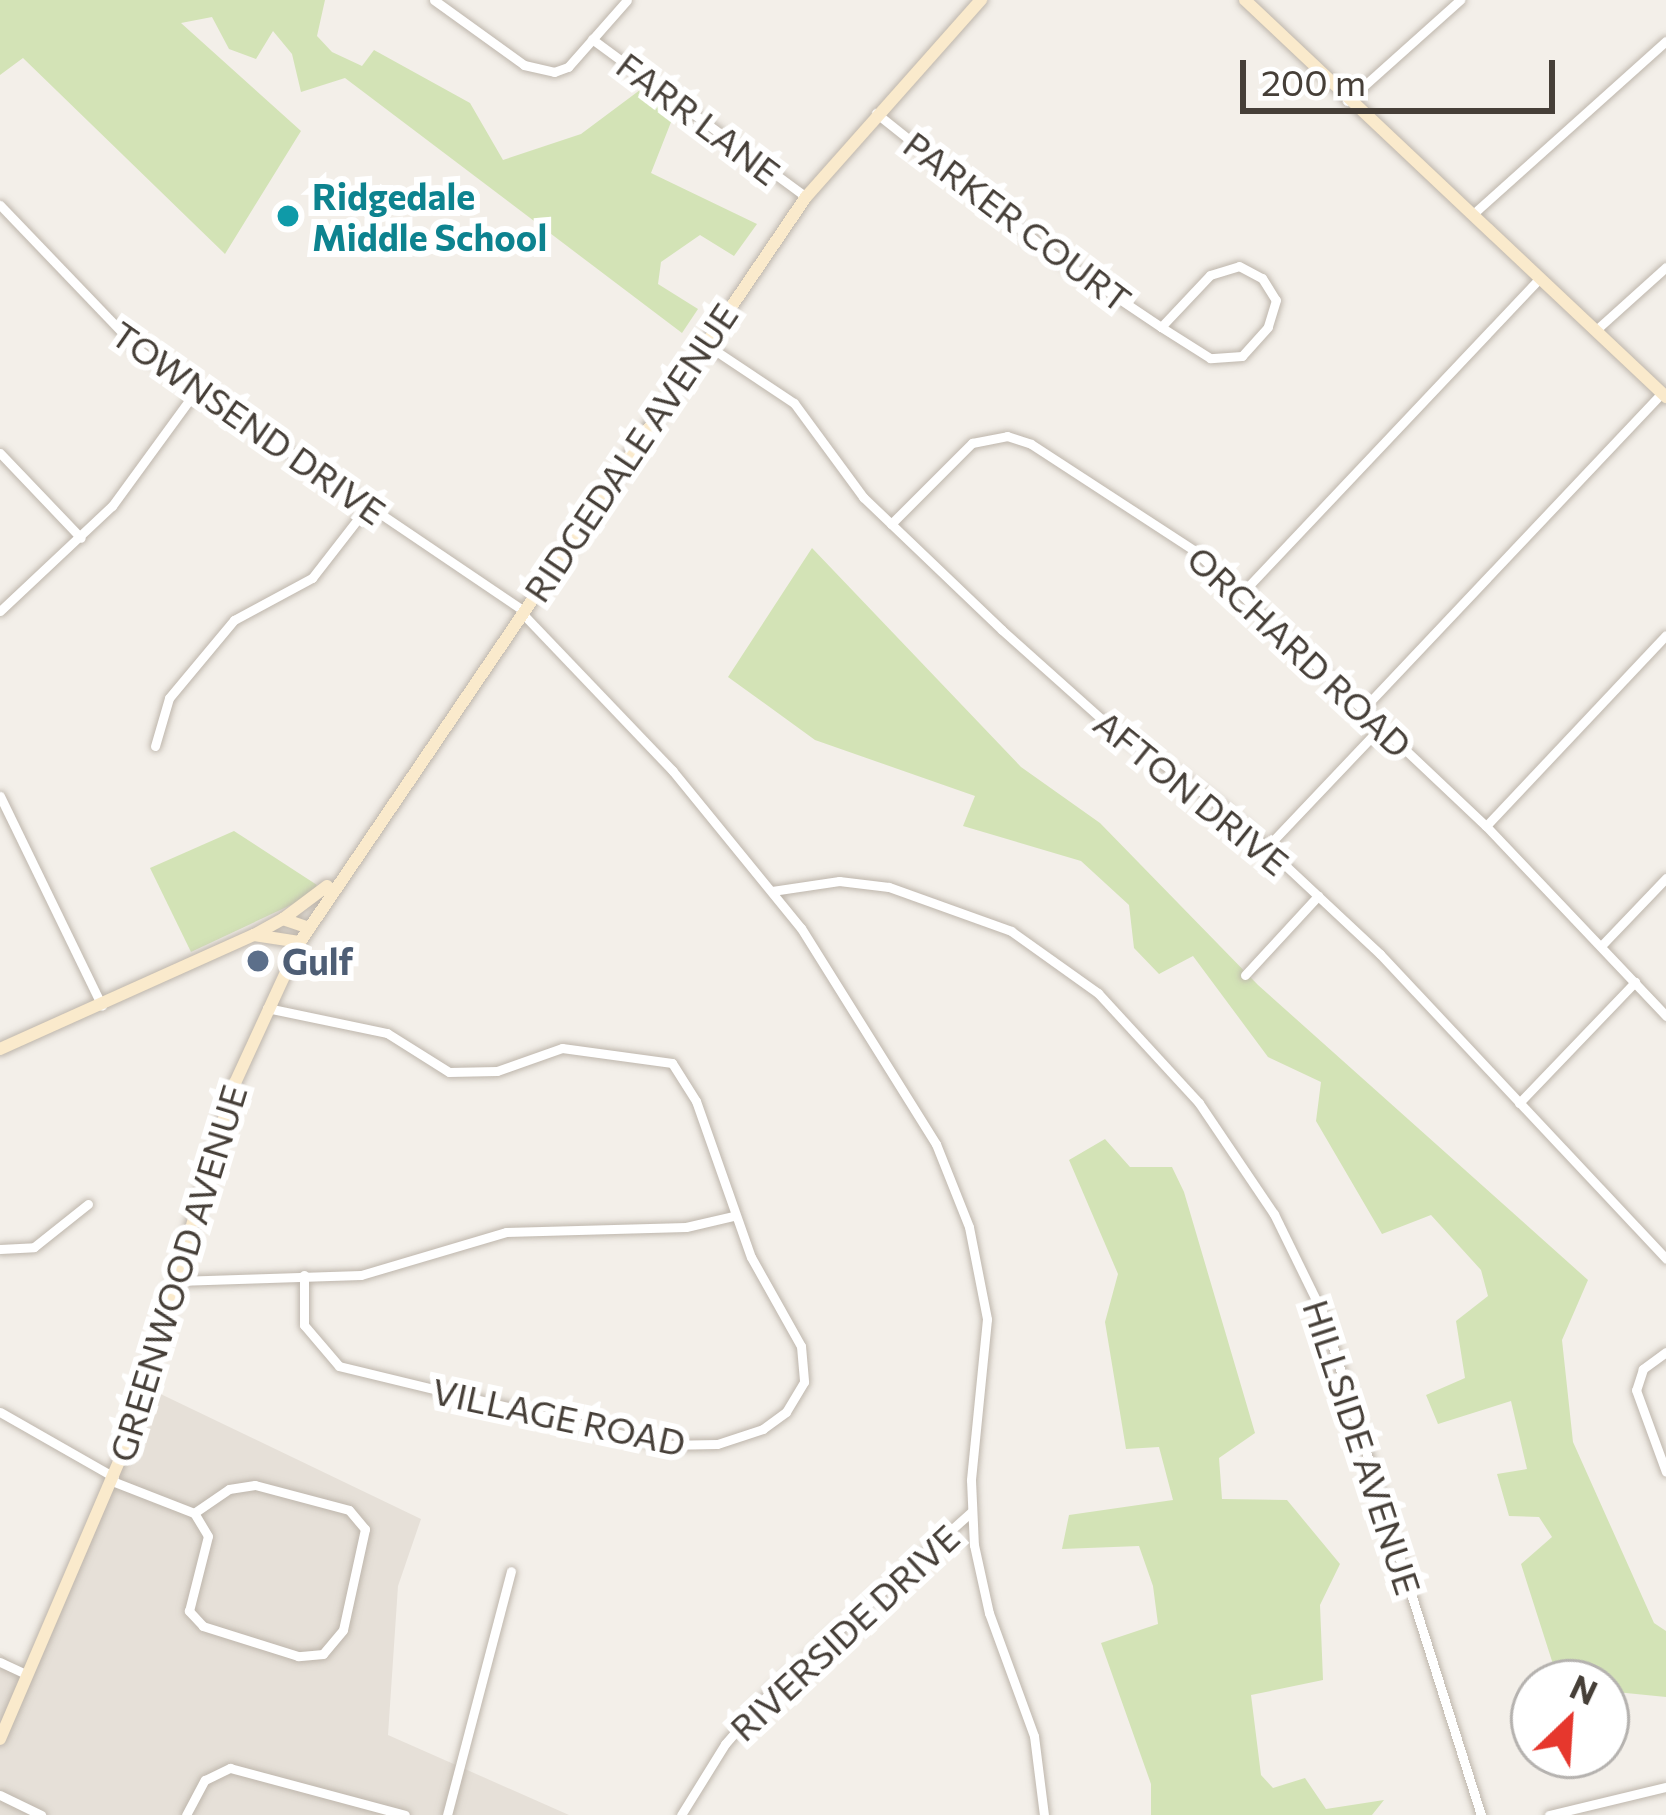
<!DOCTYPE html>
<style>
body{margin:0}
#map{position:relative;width:1666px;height:1815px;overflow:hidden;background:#f3efe9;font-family:Commissioner,sans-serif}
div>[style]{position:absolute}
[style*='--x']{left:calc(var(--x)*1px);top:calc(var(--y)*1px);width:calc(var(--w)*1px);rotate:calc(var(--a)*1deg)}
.residential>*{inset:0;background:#e6e0d8}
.green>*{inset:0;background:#d3e3b6}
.roads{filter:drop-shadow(0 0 3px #beb6ac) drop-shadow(0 0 3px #beb6ac)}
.street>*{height:9px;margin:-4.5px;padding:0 4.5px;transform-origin:4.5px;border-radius:4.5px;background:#fff}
.secondary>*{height:12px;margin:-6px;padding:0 6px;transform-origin:6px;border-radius:6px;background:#faeacc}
.dots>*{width:33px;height:33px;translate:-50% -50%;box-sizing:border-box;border:6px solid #fff;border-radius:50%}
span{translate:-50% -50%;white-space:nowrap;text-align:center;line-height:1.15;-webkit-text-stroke:12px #fff;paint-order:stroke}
.street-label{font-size:36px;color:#463f38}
.culture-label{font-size:36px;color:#0d838f;font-weight:700}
.left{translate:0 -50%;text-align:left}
.service-label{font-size:36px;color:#4e5e75;font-weight:700}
.north{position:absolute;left:1510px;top:1659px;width:120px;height:120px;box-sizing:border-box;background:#fff;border:3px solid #b5b2af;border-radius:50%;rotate:25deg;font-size:33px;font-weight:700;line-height:48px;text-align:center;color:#463f38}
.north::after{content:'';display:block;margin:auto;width:42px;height:54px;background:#e6372d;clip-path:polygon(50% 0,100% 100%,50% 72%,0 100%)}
.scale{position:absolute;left:1240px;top:60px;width:315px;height:54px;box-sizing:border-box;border:6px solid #463f38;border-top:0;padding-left:15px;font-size:36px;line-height:42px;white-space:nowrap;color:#463f38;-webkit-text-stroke:9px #fff;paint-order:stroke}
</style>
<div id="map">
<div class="residential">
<div style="clip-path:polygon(146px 1387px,421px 1519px,398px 1586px,388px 1735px,569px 1815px,0 1815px,0 1653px,25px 1673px)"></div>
</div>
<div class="green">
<div style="clip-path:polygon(0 0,325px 0,317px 36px,332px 52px,362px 66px,374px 50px,470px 103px,503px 160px,581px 134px,644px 87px,673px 117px,651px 173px,757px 224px,734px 256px,700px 235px,661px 262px,658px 284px,698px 309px,682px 333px,345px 78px,301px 92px,292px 54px,273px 31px,256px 59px,229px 49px,212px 17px,181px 23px,301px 131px,225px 254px,23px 58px,0 75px)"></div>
<div style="clip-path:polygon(812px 548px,1021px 767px,1100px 823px,1258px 985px,1588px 1280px,1562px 1340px,1573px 1442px,1654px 1623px,1666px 1631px,1666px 1697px,1606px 1691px,1606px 1683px,1559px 1683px,1521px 1564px,1552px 1537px,1539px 1517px,1509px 1516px,1497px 1474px,1527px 1469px,1511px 1401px,1438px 1424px,1426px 1395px,1465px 1378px,1456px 1321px,1488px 1296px,1481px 1270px,1431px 1215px,1382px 1234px,1316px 1121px,1321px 1082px,1268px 1057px,1193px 956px,1159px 974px,1134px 948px,1129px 905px,1081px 861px,963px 826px,975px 796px,815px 740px,728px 677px)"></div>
<div style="clip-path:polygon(234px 831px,317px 885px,310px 896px,191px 952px,150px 868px)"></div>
<div style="clip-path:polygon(1105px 1139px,1130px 1167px,1172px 1167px,1184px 1192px,1255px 1433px,1219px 1458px,1222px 1499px,1287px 1500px,1340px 1564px,1320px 1605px,1323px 1680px,1251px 1695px,1261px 1775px,1273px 1788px,1305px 1778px,1326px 1809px,1384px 1800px,1372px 1815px,1151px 1815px,1151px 1784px,1101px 1643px,1158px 1624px,1153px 1586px,1139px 1546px,1062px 1549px,1069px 1515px,1173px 1500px,1159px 1447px,1126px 1449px,1105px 1322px,1118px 1274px,1069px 1160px)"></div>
</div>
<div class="roads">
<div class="street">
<div style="--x:434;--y:0;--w:111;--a:35.8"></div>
<div style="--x:524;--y:65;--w:31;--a:13"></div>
<div style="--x:554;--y:72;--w:15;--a:-20"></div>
<div style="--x:568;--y:67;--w:89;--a:-48.6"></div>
<div style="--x:592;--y:39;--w:266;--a:36.4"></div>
<div style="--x:1347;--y:101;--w:152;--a:-41.8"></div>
<div style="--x:876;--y:113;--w:224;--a:38.7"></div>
<div style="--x:1051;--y:253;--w:133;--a:33.9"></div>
<div style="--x:0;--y:205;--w:202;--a:46.2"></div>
<div style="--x:140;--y:351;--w:462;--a:34.1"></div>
<div style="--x:1473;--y:214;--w:259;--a:-41.9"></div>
<div style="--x:1239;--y:266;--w:26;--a:28"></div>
<div style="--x:1262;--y:278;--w:26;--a:58"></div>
<div style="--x:1276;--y:300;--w:28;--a:107"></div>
<div style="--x:1268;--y:327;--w:39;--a:132"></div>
<div style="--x:1242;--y:356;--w:32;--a:176"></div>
<div style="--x:1210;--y:358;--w:58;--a:-147.7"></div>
<div style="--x:1161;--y:327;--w:71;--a:-46.7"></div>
<div style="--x:1210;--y:275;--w:30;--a:-17"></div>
<div style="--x:1596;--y:330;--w:94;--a:-42"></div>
<div style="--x:704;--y:343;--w:108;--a:33.7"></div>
<div style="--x:794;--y:403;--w:117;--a:53.7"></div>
<div style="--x:863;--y:497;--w:192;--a:43.7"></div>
<div style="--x:1002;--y:630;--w:141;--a:41.8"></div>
<div style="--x:1107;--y:724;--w:144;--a:35.7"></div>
<div style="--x:1224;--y:808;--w:214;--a:43.1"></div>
<div style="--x:1380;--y:954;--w:418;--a:46.8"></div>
<div style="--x:0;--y:453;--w:117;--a:46.4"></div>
<div style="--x:891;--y:524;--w:115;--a:-45"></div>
<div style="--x:972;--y:443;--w:36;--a:-11"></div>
<div style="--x:1007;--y:436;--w:25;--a:18"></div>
<div style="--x:1031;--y:444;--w:196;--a:33.1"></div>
<div style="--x:1195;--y:551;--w:400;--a:43.4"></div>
<div style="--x:1486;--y:826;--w:262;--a:46.5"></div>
<div style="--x:1242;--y:593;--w:434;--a:-46.6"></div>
<div style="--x:0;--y:611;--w:154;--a:-43.2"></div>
<div style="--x:112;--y:506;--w:142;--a:-53.9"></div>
<div style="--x:521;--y:612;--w:219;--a:46.3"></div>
<div style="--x:672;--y:770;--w:204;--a:50.8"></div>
<div style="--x:801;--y:928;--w:255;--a:58"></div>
<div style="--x:936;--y:1144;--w:89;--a:68.3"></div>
<div style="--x:969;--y:1227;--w:94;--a:78.9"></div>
<div style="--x:987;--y:1319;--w:162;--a:95.7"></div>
<div style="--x:971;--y:1480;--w:65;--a:87.4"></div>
<div style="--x:974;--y:1545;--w:70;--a:77.6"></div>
<div style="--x:989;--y:1613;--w:131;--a:69.9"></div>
<div style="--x:1034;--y:1736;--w:80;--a:82.8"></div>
<div style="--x:1364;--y:708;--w:434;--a:-46.6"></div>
<div style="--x:155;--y:746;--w:50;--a:-73.7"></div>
<div style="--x:169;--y:698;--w:102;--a:-50.2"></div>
<div style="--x:234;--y:620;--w:89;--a:-28.3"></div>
<div style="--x:312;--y:578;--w:90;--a:-52.2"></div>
<div style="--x:0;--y:796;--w:233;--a:64.1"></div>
<div style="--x:1486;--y:826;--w:262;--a:-46.7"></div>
<div style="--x:1267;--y:847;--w:167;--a:-46.5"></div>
<div style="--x:772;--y:891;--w:68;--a:-8.5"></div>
<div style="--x:839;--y:881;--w:50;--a:6.8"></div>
<div style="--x:889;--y:887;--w:130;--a:19.8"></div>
<div style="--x:1011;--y:931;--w:107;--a:35.5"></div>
<div style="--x:1098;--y:993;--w:149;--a:47.4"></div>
<div style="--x:1199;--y:1103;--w:134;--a:56"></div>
<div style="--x:1274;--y:1214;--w:109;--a:63.9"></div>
<div style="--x:1322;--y:1312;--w:528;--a:72.46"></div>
<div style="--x:1601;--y:946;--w:94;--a:-46.3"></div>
<div style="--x:1245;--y:975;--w:108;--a:-47.3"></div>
<div style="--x:267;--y:1008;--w:123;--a:11.8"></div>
<div style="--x:387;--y:1033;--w:73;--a:32.2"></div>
<div style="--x:449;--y:1072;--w:48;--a:-1.2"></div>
<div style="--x:497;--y:1071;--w:69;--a:-19.5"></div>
<div style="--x:562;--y:1048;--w:111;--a:7.8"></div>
<div style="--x:672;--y:1063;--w:45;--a:57.7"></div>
<div style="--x:696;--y:1101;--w:165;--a:70.6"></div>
<div style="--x:751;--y:1257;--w:102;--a:60.7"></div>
<div style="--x:801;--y:1346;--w:36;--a:85"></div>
<div style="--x:804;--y:1382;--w:35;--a:121"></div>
<div style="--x:786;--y:1412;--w:29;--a:144"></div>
<div style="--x:763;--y:1429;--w:48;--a:161.9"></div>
<div style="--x:717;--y:1444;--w:52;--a:178.9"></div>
<div style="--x:665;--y:1445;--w:335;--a:-166.4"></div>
<div style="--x:339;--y:1366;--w:54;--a:-130.5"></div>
<div style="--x:304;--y:1325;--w:50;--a:-90"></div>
<div style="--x:1519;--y:1103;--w:168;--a:-46.2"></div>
<div style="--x:0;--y:1249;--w:34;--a:-3"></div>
<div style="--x:34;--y:1247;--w:69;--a:-38.5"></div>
<div style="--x:177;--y:1281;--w:184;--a:-1.9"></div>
<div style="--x:361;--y:1275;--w:151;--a:-16.5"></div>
<div style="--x:506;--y:1232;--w:180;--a:-1.6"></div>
<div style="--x:686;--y:1227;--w:48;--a:-13.2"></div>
<div style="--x:1666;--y:1352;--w:29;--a:144"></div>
<div style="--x:1643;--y:1369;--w:22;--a:108"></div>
<div style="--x:1636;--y:1390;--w:87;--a:69.9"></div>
<div style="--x:0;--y:1412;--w:131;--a:29.7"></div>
<div style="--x:112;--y:1481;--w:88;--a:21.3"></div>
<div style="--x:255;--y:1485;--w:97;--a:14.9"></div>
<div style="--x:349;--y:1510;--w:25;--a:50"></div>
<div style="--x:365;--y:1529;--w:103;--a:102.3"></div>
<div style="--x:343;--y:1630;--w:31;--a:130"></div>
<div style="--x:323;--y:1654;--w:25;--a:175"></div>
<div style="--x:298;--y:1656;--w:100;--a:-162.5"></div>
<div style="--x:203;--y:1626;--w:21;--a:-133"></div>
<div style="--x:189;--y:1611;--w:77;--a:-75.8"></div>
<div style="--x:208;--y:1536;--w:27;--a:-121"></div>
<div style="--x:194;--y:1513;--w:42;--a:-34.4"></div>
<div style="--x:229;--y:1489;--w:26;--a:-9"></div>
<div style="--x:0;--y:1662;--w:29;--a:25"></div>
<div style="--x:0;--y:1795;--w:46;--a:26"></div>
<div style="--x:186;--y:1815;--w:40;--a:-62"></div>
<div style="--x:205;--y:1780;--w:28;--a:-26"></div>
<div style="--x:230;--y:1768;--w:181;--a:15"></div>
<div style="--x:447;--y:1815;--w:252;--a:-75.3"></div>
<div style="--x:681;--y:1815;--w:84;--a:-58.2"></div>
<div style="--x:725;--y:1744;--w:72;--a:-49"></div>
<div style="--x:772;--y:1690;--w:267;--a:-41.8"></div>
<div style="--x:1549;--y:1815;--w:120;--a:-13.5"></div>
</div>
<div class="secondary">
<div style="--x:1245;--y:0;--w:579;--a:43.32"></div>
<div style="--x:283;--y:919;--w:55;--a:-36.9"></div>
<div style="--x:254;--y:935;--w:33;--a:-29"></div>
<div style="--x:283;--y:919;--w:28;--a:19"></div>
<div style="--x:0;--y:1049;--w:278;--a:-24.2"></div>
<div style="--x:254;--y:935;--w:47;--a:8.7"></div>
<div style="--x:0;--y:1739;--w:323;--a:-66.8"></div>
<div style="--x:127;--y:1442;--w:375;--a:-73.3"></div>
<div style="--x:235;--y:1083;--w:155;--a:-65.3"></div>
<div style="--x:300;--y:942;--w:901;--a:-55.82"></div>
<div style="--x:806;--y:197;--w:264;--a:-48.4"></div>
</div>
</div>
<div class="dots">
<div style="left:288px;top:216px;background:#0f9aa8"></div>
<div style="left:258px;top:961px;background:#5c6f8a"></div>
</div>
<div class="street-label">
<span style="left:699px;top:118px;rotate:37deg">FARR LANE</span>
<span style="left:1018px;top:221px;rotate:37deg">PARKER COURT</span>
<span style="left:249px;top:422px;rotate:35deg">TOWNSEND DRIVE</span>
<span style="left:630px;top:452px;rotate:-56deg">RIDGEDALE AVENUE</span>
<span style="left:1300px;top:651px;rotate:43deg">ORCHARD ROAD</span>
<span style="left:1192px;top:792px;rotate:39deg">AFTON DRIVE</span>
<span style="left:177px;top:1273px;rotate:-73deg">GREENWOOD AVENUE</span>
<span style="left:559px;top:1416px;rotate:12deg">VILLAGE ROAD</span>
<span style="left:1363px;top:1447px;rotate:72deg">HILLSIDE AVENUE</span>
<span style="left:844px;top:1632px;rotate:-43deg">RIVERSIDE DRIVE</span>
</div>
<div class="culture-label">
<span class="left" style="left:312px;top:216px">Ridgedale<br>Middle School</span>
</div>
<div class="service-label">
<span class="left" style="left:282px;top:961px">Gulf</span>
</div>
<div class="north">N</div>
<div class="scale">200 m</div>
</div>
